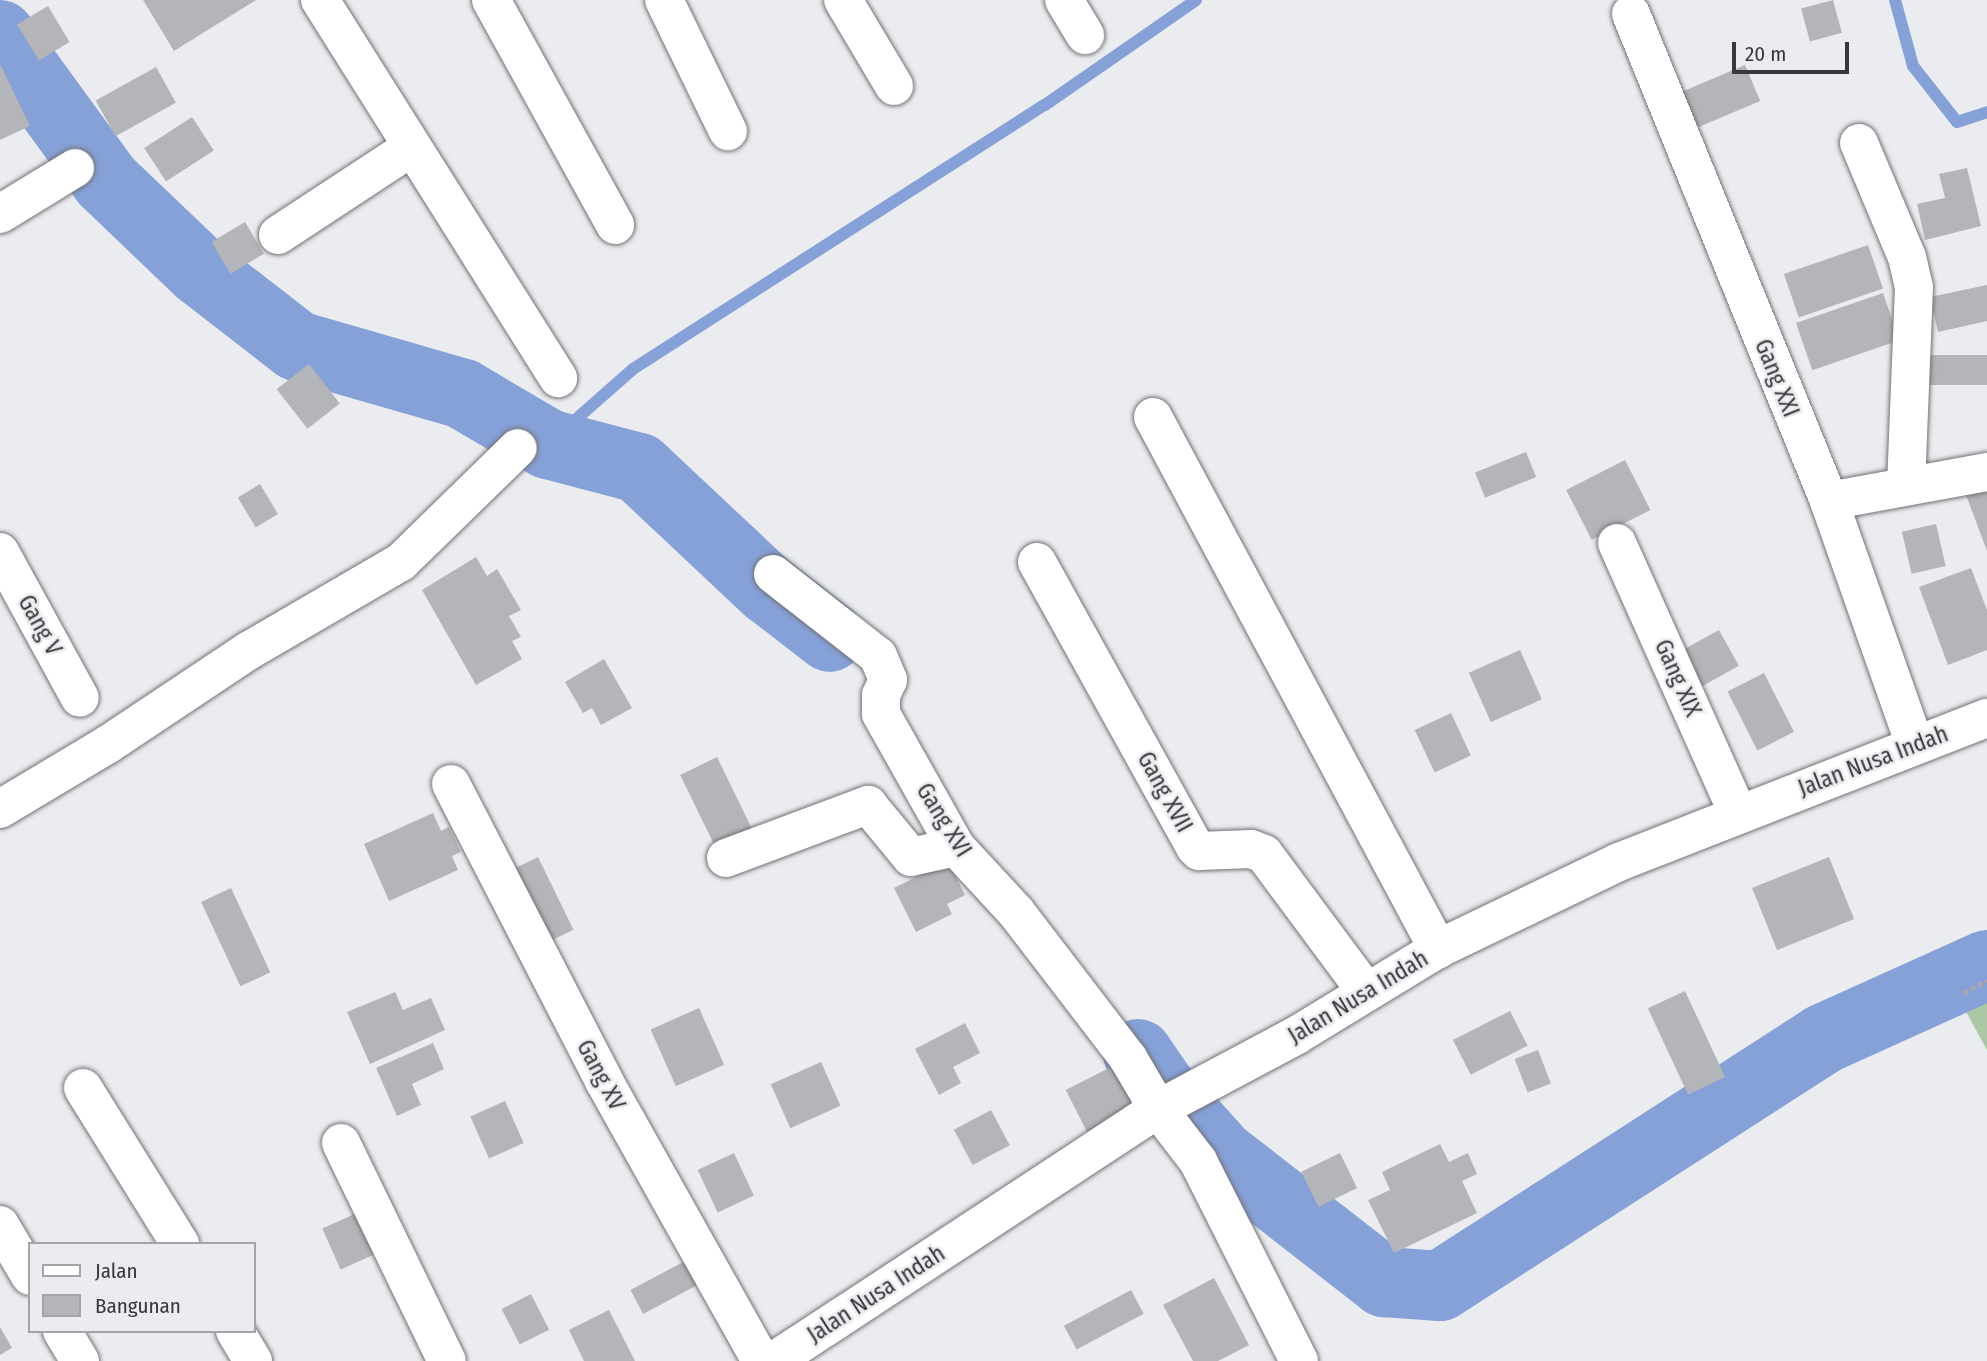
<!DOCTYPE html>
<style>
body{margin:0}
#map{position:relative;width:1987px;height:1361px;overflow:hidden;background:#ebecf0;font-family:"Fira Sans Condensed",sans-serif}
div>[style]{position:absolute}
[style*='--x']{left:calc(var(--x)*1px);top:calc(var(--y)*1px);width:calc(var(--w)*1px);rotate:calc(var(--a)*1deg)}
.green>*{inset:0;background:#adc7a5}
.water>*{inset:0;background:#86a0d8}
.stream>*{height:12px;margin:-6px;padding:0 6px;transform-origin:6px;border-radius:6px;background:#86a0d8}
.river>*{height:70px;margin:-35px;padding:0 35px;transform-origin:35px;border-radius:35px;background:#86a0d8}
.building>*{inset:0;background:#b3b5b8;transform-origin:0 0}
.path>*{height:4.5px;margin-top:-2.25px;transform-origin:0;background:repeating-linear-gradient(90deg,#a7a8ab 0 5px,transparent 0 8.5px)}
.roads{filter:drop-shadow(0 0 2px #717275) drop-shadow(0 0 2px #717275)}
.minor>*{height:38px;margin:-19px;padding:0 19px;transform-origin:19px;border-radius:19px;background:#fff}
span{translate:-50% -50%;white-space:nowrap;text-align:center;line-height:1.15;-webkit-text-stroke:5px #ebecf0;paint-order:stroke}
.street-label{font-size:23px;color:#373839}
.legend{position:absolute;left:28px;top:1242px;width:228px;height:91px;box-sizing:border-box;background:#ebecf0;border:2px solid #a3a4a7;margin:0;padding:9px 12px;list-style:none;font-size:21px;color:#373839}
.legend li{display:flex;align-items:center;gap:14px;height:35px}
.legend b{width:35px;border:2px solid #a3a4a7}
.scale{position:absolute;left:1732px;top:42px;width:117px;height:32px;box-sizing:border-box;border:4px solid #373839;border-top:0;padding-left:9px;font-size:21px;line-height:24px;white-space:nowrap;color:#373839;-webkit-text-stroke:5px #ebecf0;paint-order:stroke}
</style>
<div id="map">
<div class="green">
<div style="clip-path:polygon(1987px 975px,1987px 1050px,1954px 990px)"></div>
</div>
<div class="water">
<div style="clip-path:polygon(1987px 951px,1987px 975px,1954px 990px,1946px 971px)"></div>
</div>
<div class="stream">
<div style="--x:1895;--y:0;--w:68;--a:74.7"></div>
<div style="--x:1913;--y:66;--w:71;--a:51.8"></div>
<div style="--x:1957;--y:122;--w:32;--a:-18"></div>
<div style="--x:548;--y:444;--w:113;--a:-41.4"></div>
<div style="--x:633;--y:369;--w:489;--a:-32.7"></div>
<div style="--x:1045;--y:105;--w:184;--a:-34.8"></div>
</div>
<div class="river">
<div style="--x:0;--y:35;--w:180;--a:54"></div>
<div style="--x:106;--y:181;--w:129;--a:43.7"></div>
<div style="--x:199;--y:270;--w:124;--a:37.8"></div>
<div style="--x:297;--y:346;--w:173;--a:16.1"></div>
<div style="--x:463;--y:394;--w:99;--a:30.5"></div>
<div style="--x:548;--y:444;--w:94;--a:14.8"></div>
<div style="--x:639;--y:468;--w:177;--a:43.2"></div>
<div style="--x:768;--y:589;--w:78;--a:37.7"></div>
<div style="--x:1138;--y:1054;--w:41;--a:55.9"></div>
<div style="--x:1161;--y:1088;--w:90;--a:48.2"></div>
<div style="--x:1221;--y:1155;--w:207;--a:37.9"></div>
<div style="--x:1384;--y:1282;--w:56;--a:4.1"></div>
<div style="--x:1440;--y:1286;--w:456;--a:-32.8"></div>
<div style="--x:1823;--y:1039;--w:180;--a:-24.3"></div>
</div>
<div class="building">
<div style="clip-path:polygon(143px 0,256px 0,174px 51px)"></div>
<div style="left:1833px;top:0;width:34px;height:33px;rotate:75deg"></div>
<div style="left:48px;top:6px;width:42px;height:36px;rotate:59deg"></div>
<div style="clip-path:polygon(0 64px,30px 126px,0 140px)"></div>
<div style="left:1745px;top:65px;width:39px;height:76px;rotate:67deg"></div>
<div style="left:156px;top:67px;width:41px;height:69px;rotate:61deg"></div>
<div style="left:192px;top:117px;width:40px;height:57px;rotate:57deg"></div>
<div style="clip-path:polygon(1967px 168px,1981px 226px,1925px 240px,1917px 204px,1945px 198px,1939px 174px)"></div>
<div style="left:245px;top:222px;width:37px;height:39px;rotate:59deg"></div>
<div style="left:1868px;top:245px;width:46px;height:89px;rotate:71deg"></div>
<div style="clip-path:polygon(1987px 285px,1987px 321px,1938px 332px,1930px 297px)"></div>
<div style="left:1883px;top:293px;width:50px;height:92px;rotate:71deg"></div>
<div style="left:1987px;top:355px;width:30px;height:62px;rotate:90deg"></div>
<div style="left:309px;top:364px;width:50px;height:41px;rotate:52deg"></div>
<div style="left:1526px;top:452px;width:27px;height:55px;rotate:68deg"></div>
<div style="left:1625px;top:460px;width:56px;height:66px;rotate:63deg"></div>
<div style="left:260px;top:484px;width:35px;height:26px;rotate:59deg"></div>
<div style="clip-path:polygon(1987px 488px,1987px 551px,1966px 495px)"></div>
<div style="left:1936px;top:524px;width:43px;height:35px;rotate:77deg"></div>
<div style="clip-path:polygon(476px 557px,487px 576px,497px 569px,521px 610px,509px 616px,521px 637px,512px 641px,522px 659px,476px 685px,422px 590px)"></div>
<div style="clip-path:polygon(1971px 568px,1987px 610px,1987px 650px,1948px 665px,1919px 587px)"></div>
<div style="left:1719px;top:630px;width:41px;height:45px;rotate:61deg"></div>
<div style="left:1520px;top:650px;width:54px;height:56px;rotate:66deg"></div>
<div style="clip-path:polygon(604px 659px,632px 708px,601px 725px,592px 708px,583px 713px,565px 682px)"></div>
<div style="left:1764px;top:673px;width:66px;height:41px;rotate:63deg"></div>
<div style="left:1451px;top:713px;width:47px;height:40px;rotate:65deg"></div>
<div style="left:717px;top:757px;width:85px;height:41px;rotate:64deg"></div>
<div style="clip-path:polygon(433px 813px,441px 831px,449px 827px,461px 852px,452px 856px,458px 870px,389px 901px,364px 844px)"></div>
<div style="left:538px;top:857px;width:81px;height:40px;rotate:64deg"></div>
<div style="left:1829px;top:857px;width:67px;height:83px;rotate:68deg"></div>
<div style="clip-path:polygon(948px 861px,965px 895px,947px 904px,952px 914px,916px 932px,894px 888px)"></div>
<div style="left:231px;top:888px;width:93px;height:33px;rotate:65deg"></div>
<div style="left:1685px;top:991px;width:95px;height:41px;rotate:65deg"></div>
<div style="clip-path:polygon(395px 992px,403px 1010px,431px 998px,445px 1030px,370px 1064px,347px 1012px)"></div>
<div style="left:699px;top:1008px;width:62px;height:53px;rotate:66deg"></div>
<div style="left:1510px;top:1011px;width:39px;height:64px;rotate:63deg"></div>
<div style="clip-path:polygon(965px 1023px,980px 1053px,953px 1067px,961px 1083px,939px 1095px,915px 1049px)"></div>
<div style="clip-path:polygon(433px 1043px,444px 1069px,412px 1084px,421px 1105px,397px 1116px,376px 1068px)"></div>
<div style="left:1538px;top:1050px;width:36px;height:25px;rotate:69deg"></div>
<div style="left:821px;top:1062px;width:48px;height:55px;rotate:66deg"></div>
<div style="left:1113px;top:1066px;width:47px;height:53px;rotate:63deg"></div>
<div style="left:505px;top:1101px;width:46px;height:38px;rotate:66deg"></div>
<div style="left:991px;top:1110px;width:40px;height:42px;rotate:62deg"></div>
<div style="clip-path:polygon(1440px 1144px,1449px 1162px,1468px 1153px,1477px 1174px,1462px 1181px,1477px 1213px,1394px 1253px,1368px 1200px,1390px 1190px,1382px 1172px)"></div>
<div style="left:734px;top:1153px;width:47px;height:40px;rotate:65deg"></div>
<div style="left:1340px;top:1153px;width:39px;height:43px;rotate:64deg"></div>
<div style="left:357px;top:1213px;width:45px;height:38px;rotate:66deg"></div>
<div style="left:687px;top:1260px;width:27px;height:64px;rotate:62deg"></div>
<div style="clip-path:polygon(1214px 1278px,1249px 1345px,1218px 1361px,1193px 1361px,1163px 1305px)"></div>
<div style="left:1131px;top:1290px;width:27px;height:76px;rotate:62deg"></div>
<div style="left:531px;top:1294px;width:40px;height:33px;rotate:63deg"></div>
<div style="clip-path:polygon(609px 1310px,635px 1361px,584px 1361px,569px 1330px)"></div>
<div style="clip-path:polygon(0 1327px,12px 1348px,0 1355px)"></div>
</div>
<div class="path">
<div style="--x:1963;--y:993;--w:27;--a:-27"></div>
</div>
<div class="roads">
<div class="minor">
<div style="--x:320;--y:0;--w:447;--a:57.8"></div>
<div style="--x:491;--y:0;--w:257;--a:61.1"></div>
<div style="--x:664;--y:0;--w:146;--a:64"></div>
<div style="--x:843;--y:0;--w:100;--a:59.3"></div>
<div style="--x:1064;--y:0;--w:41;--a:59"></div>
<div style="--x:1631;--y:14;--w:526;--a:67.87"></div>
<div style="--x:1829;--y:501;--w:259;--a:70.6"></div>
<div style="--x:1859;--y:143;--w:124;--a:67.2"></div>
<div style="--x:1907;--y:257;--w:31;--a:77"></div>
<div style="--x:1914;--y:287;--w:198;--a:92.3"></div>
<div style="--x:0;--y:214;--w:88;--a:-31.5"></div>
<div style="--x:278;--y:235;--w:160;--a:-33.3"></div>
<div style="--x:1153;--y:417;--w:604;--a:61.82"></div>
<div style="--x:1829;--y:501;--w:161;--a:-10.4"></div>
<div style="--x:1617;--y:543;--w:297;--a:65.9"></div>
<div style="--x:0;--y:552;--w:166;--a:61.3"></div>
<div style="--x:1037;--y:562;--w:326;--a:61"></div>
<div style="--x:1195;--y:847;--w:6;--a:45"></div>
<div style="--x:1199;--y:851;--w:52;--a:-2.2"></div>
<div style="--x:1251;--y:849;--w:14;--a:21"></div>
<div style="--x:1264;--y:854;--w:169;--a:53.4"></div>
<div style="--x:773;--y:574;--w:133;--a:38"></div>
<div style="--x:878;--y:656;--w:26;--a:67"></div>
<div style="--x:888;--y:680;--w:17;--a:115"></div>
<div style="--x:881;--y:695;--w:19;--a:90"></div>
<div style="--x:881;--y:714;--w:153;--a:60.6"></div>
<div style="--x:956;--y:847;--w:88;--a:47.3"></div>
<div style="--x:1016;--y:912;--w:184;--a:52.5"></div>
<div style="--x:1128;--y:1058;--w:59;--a:59.5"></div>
<div style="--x:1158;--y:1109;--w:66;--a:52.4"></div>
<div style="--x:1198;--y:1161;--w:224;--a:63.2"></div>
<div style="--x:451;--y:784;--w:334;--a:62.7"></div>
<div style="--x:604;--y:1081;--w:321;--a:60.7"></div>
<div style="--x:0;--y:809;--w:125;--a:-30.9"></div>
<div style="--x:107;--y:745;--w:169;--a:-33.7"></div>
<div style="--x:248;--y:651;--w:177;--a:-30.2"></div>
<div style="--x:401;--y:562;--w:163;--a:-44.3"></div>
<div style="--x:726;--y:858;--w:152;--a:-20.5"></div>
<div style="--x:868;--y:805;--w:67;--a:50.4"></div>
<div style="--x:911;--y:857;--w:46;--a:-12.5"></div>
<div style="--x:83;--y:1088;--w:184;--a:58.1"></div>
<div style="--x:341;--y:1143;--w:242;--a:64.1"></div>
<div style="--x:0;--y:1225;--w:59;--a:59.5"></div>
<div style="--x:62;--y:1331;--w:35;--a:59"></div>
<div style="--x:235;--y:1331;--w:35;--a:59"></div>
<div style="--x:774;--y:1361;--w:459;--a:-33.3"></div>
<div style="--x:1158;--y:1109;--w:157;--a:-28"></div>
<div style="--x:1297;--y:1035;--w:165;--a:-31.4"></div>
<div style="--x:1438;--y:949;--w:201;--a:-25.7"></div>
<div style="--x:1619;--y:862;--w:395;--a:-21.4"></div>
</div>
</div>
<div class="street-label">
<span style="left:1777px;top:378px;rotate:68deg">Gang XXI</span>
<span style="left:40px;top:625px;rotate:61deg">Gang V</span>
<span style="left:1678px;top:678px;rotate:66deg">Gang XIX</span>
<span style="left:1873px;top:761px;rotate:-21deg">Jalan Nusa Indah</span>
<span style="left:1165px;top:792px;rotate:61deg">Gang XVII</span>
<span style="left:944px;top:820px;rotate:58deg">Gang XVI</span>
<span style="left:1358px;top:997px;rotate:-31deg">Jalan Nusa Indah</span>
<span style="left:601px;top:1075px;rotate:62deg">Gang XV</span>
<span style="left:876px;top:1294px;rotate:-33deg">Jalan Nusa Indah</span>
</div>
<ul class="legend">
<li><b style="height:9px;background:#fff"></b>Jalan</li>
<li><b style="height:19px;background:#b3b5b8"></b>Bangunan</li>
</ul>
<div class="scale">20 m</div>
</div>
